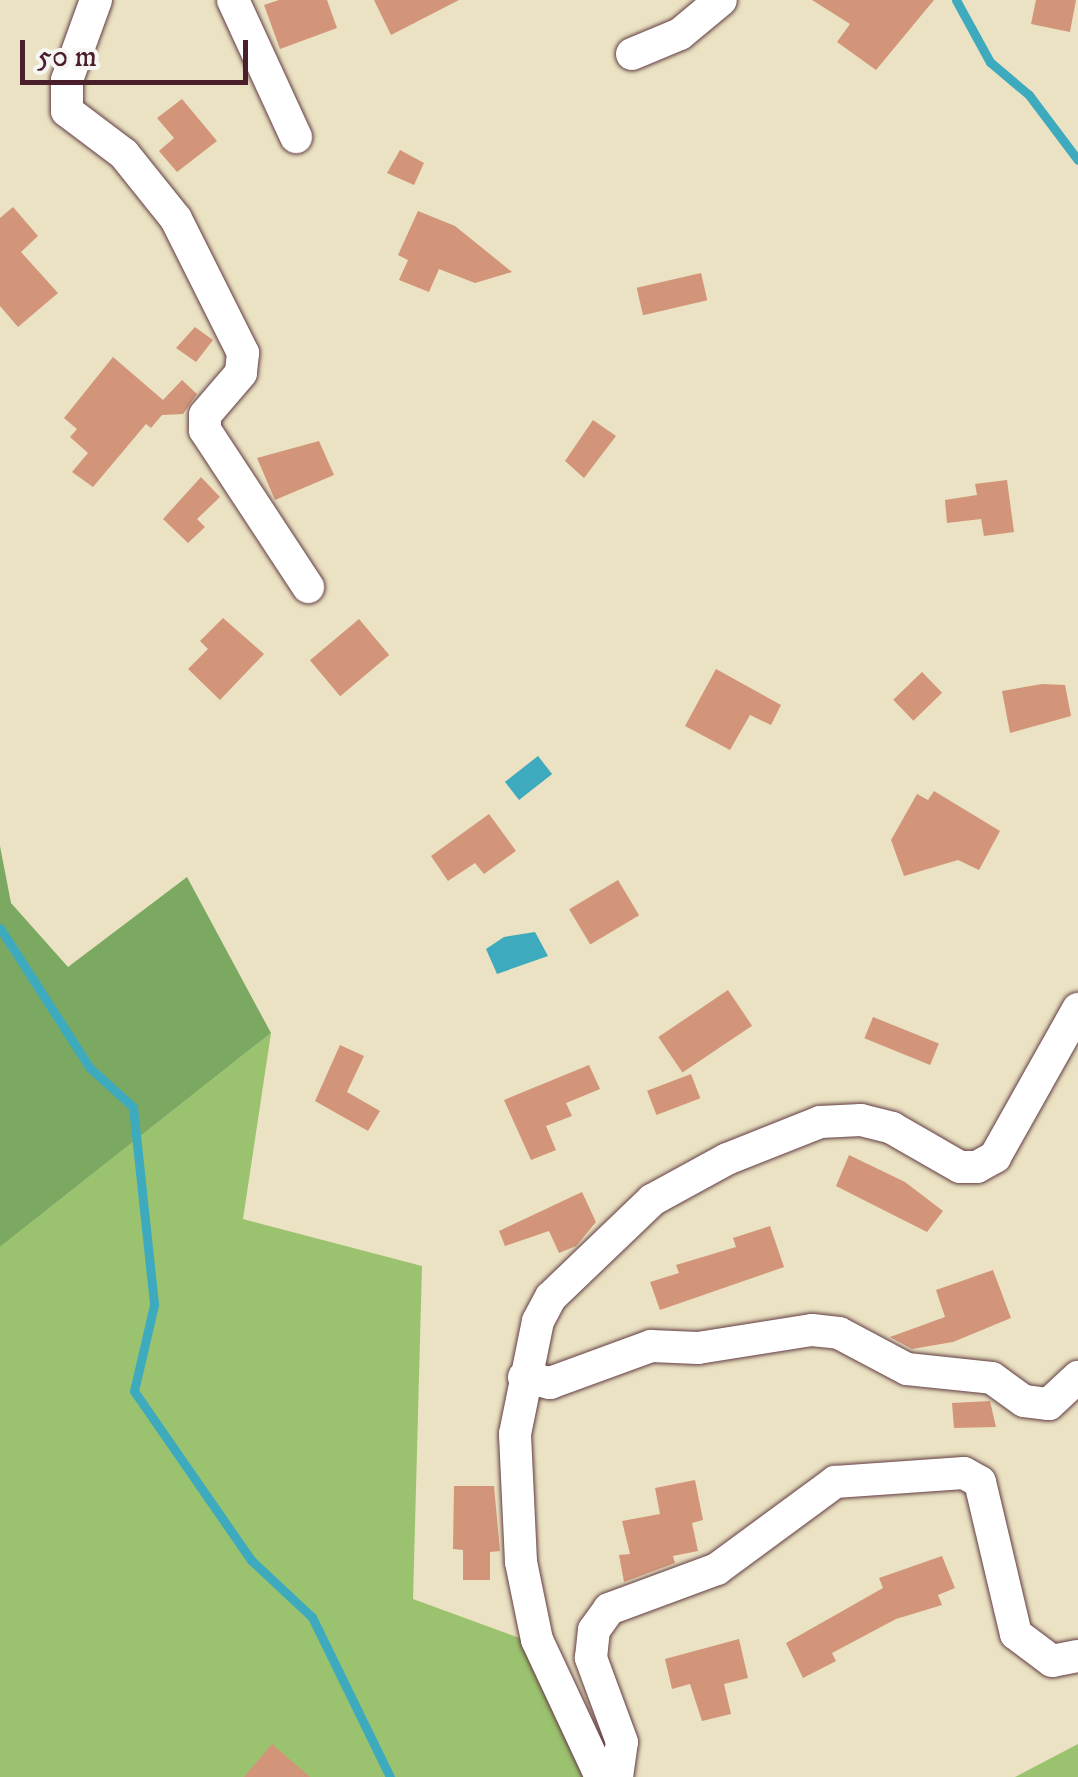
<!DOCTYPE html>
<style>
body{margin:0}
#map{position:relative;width:1078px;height:1777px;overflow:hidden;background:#eae2c2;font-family:"IM FELL DW Pica",serif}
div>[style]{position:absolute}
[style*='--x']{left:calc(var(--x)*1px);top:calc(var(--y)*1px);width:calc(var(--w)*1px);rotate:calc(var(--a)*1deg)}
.green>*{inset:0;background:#9bc36f}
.forest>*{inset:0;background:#7ca962}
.water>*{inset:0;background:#3eaabd;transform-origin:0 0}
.stream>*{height:9px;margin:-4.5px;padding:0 4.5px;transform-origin:4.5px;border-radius:4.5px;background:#3eaabd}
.building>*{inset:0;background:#d29579;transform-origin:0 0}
.roads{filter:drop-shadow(0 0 2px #623c42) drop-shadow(0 0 2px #623c42)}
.minor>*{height:32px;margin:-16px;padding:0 16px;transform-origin:16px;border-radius:16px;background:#fff}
span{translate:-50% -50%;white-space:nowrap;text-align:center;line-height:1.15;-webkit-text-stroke:8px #f6f6f2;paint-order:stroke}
.scale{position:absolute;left:20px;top:40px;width:228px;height:45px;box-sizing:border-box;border:5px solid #4a1f2b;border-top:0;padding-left:12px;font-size:30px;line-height:35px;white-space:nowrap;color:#4a1f2b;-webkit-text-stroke:8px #f6f6f2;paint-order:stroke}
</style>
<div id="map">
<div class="green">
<div style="clip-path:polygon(271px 1033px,243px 1219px,422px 1266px,413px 1599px,525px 1640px,625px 1777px,0 1777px,0 1247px)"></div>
<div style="clip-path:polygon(1078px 1744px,1078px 1777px,1015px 1777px)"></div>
</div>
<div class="forest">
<div style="clip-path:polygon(0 846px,11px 903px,68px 967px,187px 877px,271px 1033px,0 1247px)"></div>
</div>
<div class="water">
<div style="left:538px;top:756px;width:23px;height:42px;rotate:52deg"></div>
<div style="clip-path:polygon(535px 932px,548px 956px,497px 974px,486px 949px,504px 937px)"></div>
</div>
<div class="stream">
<div style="--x:956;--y:0;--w:71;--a:61.3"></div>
<div style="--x:990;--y:62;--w:51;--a:40.2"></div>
<div style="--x:1029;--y:95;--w:81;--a:53"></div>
<div style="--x:0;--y:928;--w:166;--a:57.3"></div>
<div style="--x:90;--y:1068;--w:58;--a:42.2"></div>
<div style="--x:133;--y:1107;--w:199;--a:83.9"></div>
<div style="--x:154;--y:1305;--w:88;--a:103.1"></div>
<div style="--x:134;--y:1391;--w:206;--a:55.3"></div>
<div style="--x:251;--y:1560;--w:83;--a:43.1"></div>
<div style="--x:312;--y:1617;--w:178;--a:64"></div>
</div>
<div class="building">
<div style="clip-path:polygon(279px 0,327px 0,337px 28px,280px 49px,264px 5px)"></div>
<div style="clip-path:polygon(374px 0,459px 0,391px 35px)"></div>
<div style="clip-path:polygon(812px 0,934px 0,876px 70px,837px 42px,850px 24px)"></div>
<div style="clip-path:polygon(1036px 0,1076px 0,1070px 32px,1031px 24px)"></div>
<div style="clip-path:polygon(182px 99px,217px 141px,177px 172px,159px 151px,174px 138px,157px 118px)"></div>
<div style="clip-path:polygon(400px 150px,424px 163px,414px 185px,387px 173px)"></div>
<div style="clip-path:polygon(13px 207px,38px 236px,21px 252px,58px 293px,18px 327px,0 306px,0 218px)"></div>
<div style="clip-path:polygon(418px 211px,455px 226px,512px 272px,475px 283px,439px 269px,429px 292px,399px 280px,408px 260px,398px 255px)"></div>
<div style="left:701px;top:273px;width:28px;height:66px;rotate:77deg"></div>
<div style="clip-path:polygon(195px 327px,213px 340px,196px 362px,176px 348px)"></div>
<div style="clip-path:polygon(113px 357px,163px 400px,182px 380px,197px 394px,183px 414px,162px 415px,151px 428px,146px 424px,93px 487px,72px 472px,88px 453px,70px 437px,77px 429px,64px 418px)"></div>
<div style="clip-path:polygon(593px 420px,616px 436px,584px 478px,565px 461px)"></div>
<div style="clip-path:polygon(319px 441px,334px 475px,275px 500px,257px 458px)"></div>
<div style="clip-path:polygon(201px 477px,220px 497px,197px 519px,205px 527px,188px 543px,163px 519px)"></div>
<div style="clip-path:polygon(1007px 480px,1014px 532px,984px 536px,981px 519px,947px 523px,945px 500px,977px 495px,975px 484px)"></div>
<div style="clip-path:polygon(223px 618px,264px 654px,220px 700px,188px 669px,208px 649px,200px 641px)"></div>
<div style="left:359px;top:619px;width:47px;height:64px;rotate:50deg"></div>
<div style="clip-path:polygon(716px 669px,781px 705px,771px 725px,750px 715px,730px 750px,685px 726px)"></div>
<div style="left:922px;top:672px;width:29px;height:40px;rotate:46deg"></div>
<div style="clip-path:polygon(1042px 684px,1065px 685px,1071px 716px,1010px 733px,1002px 691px)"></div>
<div style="clip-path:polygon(934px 791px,1000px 831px,979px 870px,958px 860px,904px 876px,891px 840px,917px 794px,928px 800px)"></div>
<div style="clip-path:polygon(489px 814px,516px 851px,484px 874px,475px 863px,448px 881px,431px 856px)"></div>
<div style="left:618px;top:880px;width:41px;height:57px;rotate:59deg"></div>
<div style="left:728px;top:990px;width:43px;height:84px;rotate:56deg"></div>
<div style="left:873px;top:1017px;width:71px;height:23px;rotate:22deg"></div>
<div style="clip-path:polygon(340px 1045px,364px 1056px,347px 1092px,380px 1111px,368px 1131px,315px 1101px)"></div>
<div style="clip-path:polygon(589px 1065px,600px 1089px,566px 1103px,572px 1116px,546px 1126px,556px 1150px,531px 1160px,504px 1100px)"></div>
<div style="left:691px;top:1074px;width:26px;height:47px;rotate:69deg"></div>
<div style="clip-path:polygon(849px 1155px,905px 1182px,943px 1211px,927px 1232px,836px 1186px)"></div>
<div style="clip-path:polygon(582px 1192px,596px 1222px,576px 1246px,559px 1253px,549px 1231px,505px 1246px,499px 1231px)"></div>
<div style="clip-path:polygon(770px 1226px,784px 1267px,660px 1310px,650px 1282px,679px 1273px,676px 1265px,736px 1247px,733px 1238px)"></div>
<div style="clip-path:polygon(993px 1270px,1011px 1318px,953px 1342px,912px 1349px,890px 1337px,945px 1317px,936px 1290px)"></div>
<div style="clip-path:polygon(990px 1401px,996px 1427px,954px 1428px,952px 1403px)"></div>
<div style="clip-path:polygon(695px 1480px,703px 1520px,692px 1523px,698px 1551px,673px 1556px,675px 1563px,624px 1582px,619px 1555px,630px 1554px,622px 1521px,660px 1514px,655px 1488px)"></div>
<div style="clip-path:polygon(454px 1486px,494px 1486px,500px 1551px,490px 1552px,490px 1580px,463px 1580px,463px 1550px,453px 1549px)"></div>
<div style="clip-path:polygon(942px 1556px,955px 1588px,938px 1595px,942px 1605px,896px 1619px,832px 1653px,836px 1661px,803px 1678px,786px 1643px,883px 1588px,879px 1578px)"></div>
<div style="clip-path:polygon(739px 1639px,748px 1678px,724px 1684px,731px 1714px,702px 1721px,690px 1684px,672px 1689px,665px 1659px)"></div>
<div style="clip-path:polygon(272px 1744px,310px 1777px,244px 1777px)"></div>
</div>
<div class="roads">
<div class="minor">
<div style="--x:96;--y:0;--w:85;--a:109.9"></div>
<div style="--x:67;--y:80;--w:31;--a:90"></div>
<div style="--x:67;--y:111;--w:71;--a:37"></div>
<div style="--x:124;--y:154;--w:83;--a:51.3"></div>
<div style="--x:176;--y:219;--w:150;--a:63.4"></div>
<div style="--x:243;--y:353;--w:20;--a:96"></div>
<div style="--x:241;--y:373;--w:55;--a:130.6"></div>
<div style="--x:205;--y:415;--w:15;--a:90"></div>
<div style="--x:205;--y:430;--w:188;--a:56.7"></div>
<div style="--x:233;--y:0;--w:151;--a:65.3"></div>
<div style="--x:632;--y:54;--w:52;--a:-22.6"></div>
<div style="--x:680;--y:34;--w:53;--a:-39.7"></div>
<div style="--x:524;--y:1377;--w:27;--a:13"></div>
<div style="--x:550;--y:1383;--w:108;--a:-20.1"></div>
<div style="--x:651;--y:1346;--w:47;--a:2.4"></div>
<div style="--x:698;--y:1348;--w:115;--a:-9"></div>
<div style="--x:812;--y:1330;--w:27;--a:6"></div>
<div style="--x:839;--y:1333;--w:77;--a:27.9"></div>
<div style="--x:907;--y:1369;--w:85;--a:6"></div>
<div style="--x:992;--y:1378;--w:39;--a:36"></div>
<div style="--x:1024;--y:1401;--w:25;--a:7"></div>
<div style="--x:1049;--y:1404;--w:40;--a:-43"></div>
<div style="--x:601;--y:1777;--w:151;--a:-115"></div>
<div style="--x:537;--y:1640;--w:80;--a:-101.6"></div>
<div style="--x:521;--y:1562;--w:128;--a:-92.7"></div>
<div style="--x:515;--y:1434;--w:115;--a:-78.5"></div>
<div style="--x:538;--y:1321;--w:27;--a:-62"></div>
<div style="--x:551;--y:1297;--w:140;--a:-43.8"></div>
<div style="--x:652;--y:1200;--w:85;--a:-28.7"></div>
<div style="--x:727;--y:1159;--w:100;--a:-21.7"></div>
<div style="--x:820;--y:1122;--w:41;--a:-2.8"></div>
<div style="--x:861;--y:1120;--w:32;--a:14"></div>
<div style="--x:892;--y:1128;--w:78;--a:29.8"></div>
<div style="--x:960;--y:1167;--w:17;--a:0"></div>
<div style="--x:977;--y:1167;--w:21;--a:-29"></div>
<div style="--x:995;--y:1157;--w:170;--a:-60.7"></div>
<div style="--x:617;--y:1777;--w:35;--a:-82"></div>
<div style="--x:622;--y:1742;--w:90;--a:-110.3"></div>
<div style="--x:591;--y:1658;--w:28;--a:-84"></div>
<div style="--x:594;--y:1630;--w:26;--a:-54"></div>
<div style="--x:609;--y:1609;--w:115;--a:-20.3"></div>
<div style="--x:717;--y:1569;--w:147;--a:-36.4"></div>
<div style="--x:835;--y:1482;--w:129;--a:-4"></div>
<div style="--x:964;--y:1473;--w:18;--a:29"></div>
<div style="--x:980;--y:1482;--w:156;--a:76.7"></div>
<div style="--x:1016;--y:1634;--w:45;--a:36.9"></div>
<div style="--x:1052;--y:1661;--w:26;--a:-11"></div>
</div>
</div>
<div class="scale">50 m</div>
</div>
